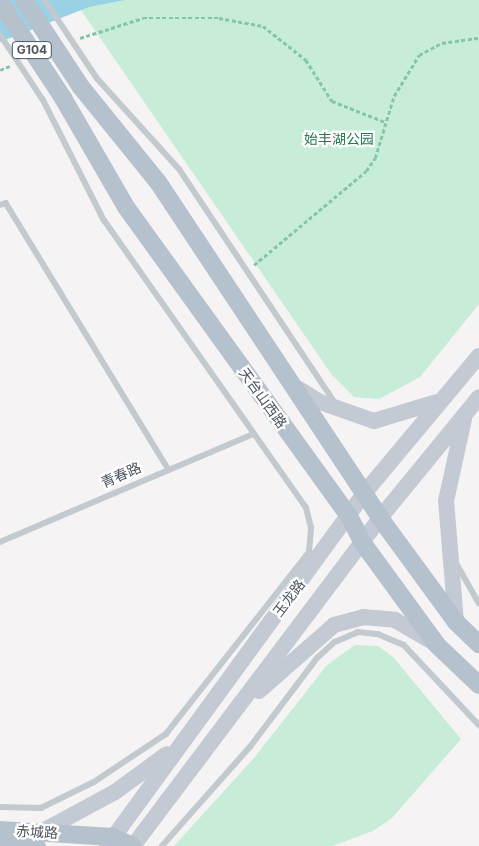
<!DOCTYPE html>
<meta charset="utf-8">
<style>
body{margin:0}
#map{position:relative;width:479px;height:846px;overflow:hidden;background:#f5f3f3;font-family:Inter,"Noto Sans SC",sans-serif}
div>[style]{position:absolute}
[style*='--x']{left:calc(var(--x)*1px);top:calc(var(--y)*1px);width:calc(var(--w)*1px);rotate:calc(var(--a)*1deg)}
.green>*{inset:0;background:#c7ecd7}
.water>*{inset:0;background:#99d2e4}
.path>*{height:2.5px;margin-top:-1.25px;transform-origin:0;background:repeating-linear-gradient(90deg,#83c7a7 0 4px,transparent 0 6.5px)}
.lane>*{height:5.5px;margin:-2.75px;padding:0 2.75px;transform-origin:2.75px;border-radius:2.75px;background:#c2c9cf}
.secondary>*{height:16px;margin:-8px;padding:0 8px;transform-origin:8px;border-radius:8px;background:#c3cad4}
.primary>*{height:18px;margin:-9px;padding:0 9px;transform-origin:9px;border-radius:9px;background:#b6c1ce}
.lane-bridge>*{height:5.5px;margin:-2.75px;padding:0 2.75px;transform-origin:2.75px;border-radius:2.75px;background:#c2c9cf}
.primary-bridge>*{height:18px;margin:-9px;padding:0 9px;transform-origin:9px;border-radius:9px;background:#b6c1ce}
span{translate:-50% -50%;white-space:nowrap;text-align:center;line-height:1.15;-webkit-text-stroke:4.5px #fff;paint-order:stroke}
.shield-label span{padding:1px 4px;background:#fff;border:1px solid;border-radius:4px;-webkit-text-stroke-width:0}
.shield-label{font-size:12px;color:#4c555e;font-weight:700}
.park-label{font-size:14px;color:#227a51}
.street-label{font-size:14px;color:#4c555e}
</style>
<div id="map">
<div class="green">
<div style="clip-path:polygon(74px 0,479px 0,479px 304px,420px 377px,379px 399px,354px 397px,332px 375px)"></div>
<div style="clip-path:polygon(355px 645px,378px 646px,393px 657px,461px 739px,392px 818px,373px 831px,332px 846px,174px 846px,254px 758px,327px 665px)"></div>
</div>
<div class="water">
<div style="clip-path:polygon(0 0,179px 0,125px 0,89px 7px,0 42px)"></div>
</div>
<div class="path">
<div style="--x:80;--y:38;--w:66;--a:-17.6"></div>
<div style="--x:143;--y:18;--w:76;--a:0"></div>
<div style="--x:219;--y:18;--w:45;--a:10.3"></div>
<div style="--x:263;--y:26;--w:55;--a:38.3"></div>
<div style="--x:306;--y:60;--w:49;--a:57.6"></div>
<div style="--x:332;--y:101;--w:57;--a:21.6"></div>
<div style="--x:0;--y:70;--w:11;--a:-22"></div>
<div style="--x:254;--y:265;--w:146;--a:-40"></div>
<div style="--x:366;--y:171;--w:16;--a:-55"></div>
<div style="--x:375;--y:158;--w:65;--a:-73"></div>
<div style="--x:394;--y:96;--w:48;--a:-58.6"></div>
<div style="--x:419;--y:55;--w:26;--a:-28"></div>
<div style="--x:442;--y:43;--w:37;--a:-8"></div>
</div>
<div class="lane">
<div style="--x:97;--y:78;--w:124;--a:47.9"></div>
<div style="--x:180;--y:170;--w:278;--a:56.3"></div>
<div style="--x:0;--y:205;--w:6;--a:-18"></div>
<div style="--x:6;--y:203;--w:311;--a:58.6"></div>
<div style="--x:0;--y:542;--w:275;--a:-23.1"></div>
<div style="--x:457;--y:564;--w:45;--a:60.6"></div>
<div style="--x:0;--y:807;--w:41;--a:1.4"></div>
<div style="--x:41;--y:808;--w:59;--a:-26.1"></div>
<div style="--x:94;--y:782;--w:87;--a:-33.7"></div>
<div style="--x:166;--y:734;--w:231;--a:-51.8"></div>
<div style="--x:309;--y:552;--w:24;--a:-85"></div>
<div style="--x:311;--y:528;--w:21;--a:-104"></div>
<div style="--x:306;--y:508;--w:351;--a:-125.1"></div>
<div style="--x:104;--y:221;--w:136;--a:-116.8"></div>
<div style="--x:162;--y:846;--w:132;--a:-48.4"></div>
<div style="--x:250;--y:747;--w:111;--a:-53"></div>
<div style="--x:317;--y:658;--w:24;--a:-42"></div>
<div style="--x:335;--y:642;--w:25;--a:-23"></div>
<div style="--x:358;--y:632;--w:20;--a:6"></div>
<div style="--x:378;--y:634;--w:28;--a:23"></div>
<div style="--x:404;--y:645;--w:110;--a:46.8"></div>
</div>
<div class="secondary">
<div style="--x:299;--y:389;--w:25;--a:32"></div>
<div style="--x:320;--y:402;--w:57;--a:19.4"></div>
<div style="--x:374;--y:421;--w:66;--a:-16.8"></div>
<div style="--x:456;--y:622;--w:121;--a:-94.7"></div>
<div style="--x:446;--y:501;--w:84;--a:-77.6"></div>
<div style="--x:259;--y:691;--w:100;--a:-41.3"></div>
<div style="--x:334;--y:625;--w:30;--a:-15"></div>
<div style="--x:363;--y:617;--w:32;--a:5"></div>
<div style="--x:395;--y:620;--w:48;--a:30.3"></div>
<div style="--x:41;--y:832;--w:84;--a:-28.4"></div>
<div style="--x:115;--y:792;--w:64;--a:-36.2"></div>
<div style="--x:107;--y:846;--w:439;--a:-53.9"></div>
<div style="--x:366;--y:491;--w:176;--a:-50.1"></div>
<div style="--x:133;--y:846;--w:411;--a:-53"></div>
<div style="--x:380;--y:518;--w:156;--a:-50.7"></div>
</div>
<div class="primary">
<div style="--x:81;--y:87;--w:122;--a:51"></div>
<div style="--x:158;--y:182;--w:403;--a:56.5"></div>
<div style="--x:380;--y:518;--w:129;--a:53.8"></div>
<div style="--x:456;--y:622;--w:32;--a:44"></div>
<div style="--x:63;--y:98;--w:126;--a:60"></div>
<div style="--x:126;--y:207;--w:381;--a:54.2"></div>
<div style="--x:349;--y:516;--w:29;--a:63"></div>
<div style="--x:362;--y:542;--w:127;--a:53.9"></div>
<div style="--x:437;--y:645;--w:58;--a:43.6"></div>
<div style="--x:0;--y:830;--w:113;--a:3.5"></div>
<div style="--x:113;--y:837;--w:21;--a:25"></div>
<div style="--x:0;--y:843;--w:37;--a:5"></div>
</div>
<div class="lane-bridge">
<div style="--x:45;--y:0;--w:94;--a:56.3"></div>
<div style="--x:0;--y:34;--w:79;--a:56.9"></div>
</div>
<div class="primary-bridge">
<div style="--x:24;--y:0;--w:104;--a:56.8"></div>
<div style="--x:0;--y:2;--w:115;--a:56.7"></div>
</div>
<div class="shield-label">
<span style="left:32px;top:50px">G104</span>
</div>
<div class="park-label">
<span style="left:339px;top:139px">始丰湖公园</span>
</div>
<div class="street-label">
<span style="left:263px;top:398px;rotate:54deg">天台山西路</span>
<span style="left:121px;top:475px;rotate:-24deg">青春路</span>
<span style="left:289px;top:598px;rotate:-53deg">玉龙路</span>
<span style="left:37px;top:832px;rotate:3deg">赤城路</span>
</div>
</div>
